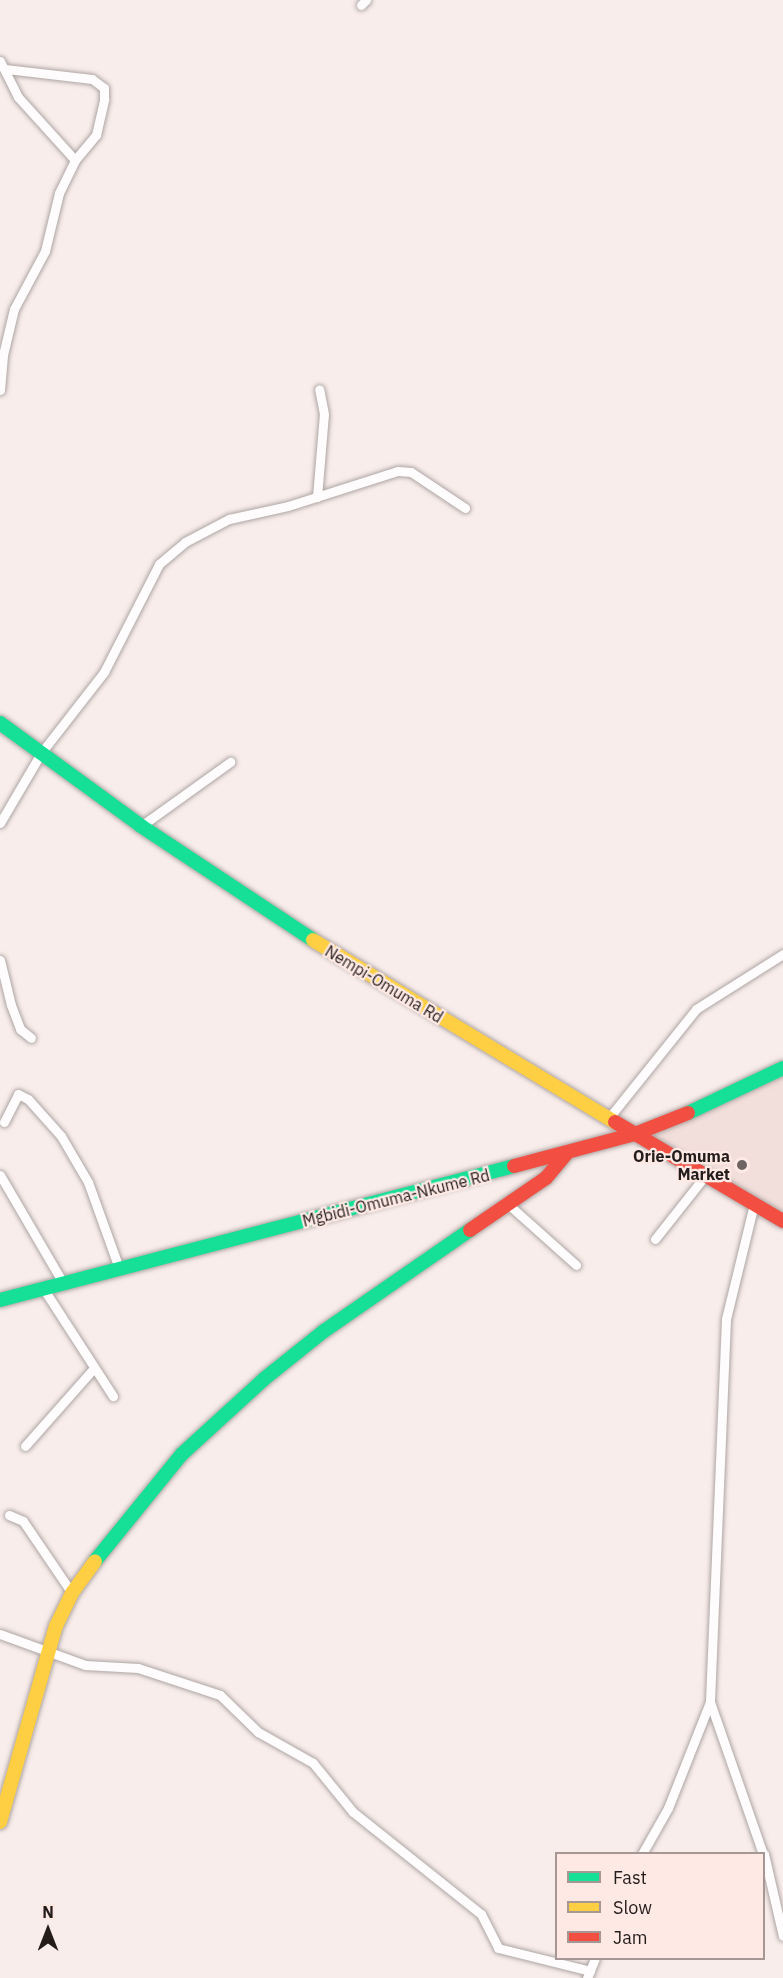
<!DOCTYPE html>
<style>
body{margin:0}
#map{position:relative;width:783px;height:1978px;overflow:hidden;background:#f8edeb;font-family:"IBM Plex Sans",sans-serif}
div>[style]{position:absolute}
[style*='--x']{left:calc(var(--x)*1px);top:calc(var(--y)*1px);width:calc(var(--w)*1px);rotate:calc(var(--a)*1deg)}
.built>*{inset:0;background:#f2deda}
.roads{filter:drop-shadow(0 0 2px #aea6a4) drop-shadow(0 0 2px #aea6a4)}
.street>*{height:9px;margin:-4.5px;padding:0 4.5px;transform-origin:4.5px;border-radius:4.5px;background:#fefcfc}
.fast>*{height:14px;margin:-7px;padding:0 7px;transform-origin:7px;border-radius:7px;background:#16e098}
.slow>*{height:14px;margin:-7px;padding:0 7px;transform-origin:7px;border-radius:7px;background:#ffcf43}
.jam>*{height:14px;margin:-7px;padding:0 7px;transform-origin:7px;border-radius:7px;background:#f24e42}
.dots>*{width:16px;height:16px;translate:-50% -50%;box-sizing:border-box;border:3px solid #fee9e5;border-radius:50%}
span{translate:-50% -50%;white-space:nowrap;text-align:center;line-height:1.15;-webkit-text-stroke:4.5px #fee9e5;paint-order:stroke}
.street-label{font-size:16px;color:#231c1a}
.poi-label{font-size:16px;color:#231c1a;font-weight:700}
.right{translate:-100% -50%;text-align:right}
.legend{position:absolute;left:555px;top:1852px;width:210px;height:108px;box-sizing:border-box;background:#fee9e5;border:2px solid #a69794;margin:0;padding:8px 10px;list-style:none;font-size:18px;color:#231c1a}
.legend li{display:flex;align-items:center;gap:12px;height:30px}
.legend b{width:30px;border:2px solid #a69794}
.north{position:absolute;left:18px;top:1900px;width:60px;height:60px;-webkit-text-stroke:4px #fee9e5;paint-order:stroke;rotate:0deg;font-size:16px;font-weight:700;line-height:24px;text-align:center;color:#231c1a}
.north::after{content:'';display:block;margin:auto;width:21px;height:27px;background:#231c1a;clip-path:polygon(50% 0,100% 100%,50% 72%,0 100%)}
</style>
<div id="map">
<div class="built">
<div style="clip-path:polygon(783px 1073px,783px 1215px,650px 1134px)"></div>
</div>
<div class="roads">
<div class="street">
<div style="--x:361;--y:5;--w:7;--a:-45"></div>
<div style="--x:0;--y:61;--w:40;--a:63.4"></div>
<div style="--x:18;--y:97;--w:85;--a:47.9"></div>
<div style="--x:0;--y:390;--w:35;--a:-85"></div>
<div style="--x:3;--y:355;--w:47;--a:-76.6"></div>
<div style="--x:14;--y:309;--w:66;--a:-61.9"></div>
<div style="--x:45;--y:251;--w:60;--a:-76.4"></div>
<div style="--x:59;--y:193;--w:37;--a:-64"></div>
<div style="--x:75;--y:160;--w:33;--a:-50"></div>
<div style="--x:96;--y:135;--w:37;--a:-77"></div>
<div style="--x:104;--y:99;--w:11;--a:-90"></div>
<div style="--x:104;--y:88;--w:15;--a:-143"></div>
<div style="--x:92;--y:79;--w:88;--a:-173.4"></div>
<div style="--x:317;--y:497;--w:83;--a:-85.2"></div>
<div style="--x:324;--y:414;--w:25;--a:-101"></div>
<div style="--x:0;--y:823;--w:81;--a:-59.6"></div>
<div style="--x:41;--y:753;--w:103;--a:-52.1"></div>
<div style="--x:104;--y:672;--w:121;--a:-63"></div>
<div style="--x:159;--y:564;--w:34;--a:-40"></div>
<div style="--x:185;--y:542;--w:50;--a:-27.6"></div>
<div style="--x:229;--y:519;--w:60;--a:-12.4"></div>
<div style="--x:288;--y:506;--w:115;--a:-17.7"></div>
<div style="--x:398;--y:471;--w:13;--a:4"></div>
<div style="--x:411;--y:472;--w:65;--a:33.7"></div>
<div style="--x:141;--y:826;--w:110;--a:-35.7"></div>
<div style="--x:0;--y:960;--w:46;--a:76.3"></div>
<div style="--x:11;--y:1005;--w:26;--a:69"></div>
<div style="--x:20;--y:1029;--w:14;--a:39"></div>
<div style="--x:608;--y:1119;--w:141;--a:-51.3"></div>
<div style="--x:696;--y:1009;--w:103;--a:-32.3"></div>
<div style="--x:4;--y:1122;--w:31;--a:-63"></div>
<div style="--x:18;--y:1094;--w:11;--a:27"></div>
<div style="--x:28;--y:1099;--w:50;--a:48.3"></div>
<div style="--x:61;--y:1136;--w:53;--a:59.6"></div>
<div style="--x:88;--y:1182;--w:91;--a:70.2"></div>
<div style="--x:0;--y:1175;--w:125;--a:59.7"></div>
<div style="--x:754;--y:1204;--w:118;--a:103.7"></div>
<div style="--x:726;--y:1319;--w:383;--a:92.4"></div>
<div style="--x:710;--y:1702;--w:161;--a:70.8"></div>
<div style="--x:509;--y:1205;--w:90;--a:41.8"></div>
<div style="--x:655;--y:1239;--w:80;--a:-51.6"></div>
<div style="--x:43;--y:1288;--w:129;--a:57.1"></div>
<div style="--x:25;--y:1446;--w:104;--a:-48.5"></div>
<div style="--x:9;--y:1515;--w:15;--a:23"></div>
<div style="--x:23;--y:1521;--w:87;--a:55.8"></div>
<div style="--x:0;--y:1634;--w:90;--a:20"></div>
<div style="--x:85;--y:1665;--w:53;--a:3.2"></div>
<div style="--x:138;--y:1668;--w:86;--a:18.2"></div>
<div style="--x:220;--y:1695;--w:53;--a:44.2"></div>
<div style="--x:258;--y:1732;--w:63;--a:29.4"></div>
<div style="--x:313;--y:1763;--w:63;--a:50.8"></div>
<div style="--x:353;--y:1812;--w:164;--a:38.6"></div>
<div style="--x:481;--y:1914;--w:38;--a:63"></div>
<div style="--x:498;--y:1948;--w:95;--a:14"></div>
<div style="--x:642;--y:1854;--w:53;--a:-60.5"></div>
<div style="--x:668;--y:1808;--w:114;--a:-68.4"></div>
<div style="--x:764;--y:1854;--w:84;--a:77"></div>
<div style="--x:587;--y:1978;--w:22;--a:-68"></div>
</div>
<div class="fast">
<div style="--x:0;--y:723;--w:175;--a:36.1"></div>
<div style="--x:141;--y:826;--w:206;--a:33.5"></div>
<div style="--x:688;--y:1113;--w:105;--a:-25.3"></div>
<div style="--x:0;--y:1300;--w:531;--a:-14.61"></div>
<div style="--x:95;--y:1561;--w:138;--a:-50.9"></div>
<div style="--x:182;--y:1454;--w:111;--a:-42.4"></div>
<div style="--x:264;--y:1379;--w:77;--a:-38.7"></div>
<div style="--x:324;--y:1331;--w:178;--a:-34.7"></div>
</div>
<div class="slow">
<div style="--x:313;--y:940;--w:353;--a:31.1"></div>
<div style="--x:0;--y:1822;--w:204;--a:-74.1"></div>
<div style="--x:56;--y:1626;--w:37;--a:-64"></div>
<div style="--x:72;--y:1593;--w:39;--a:-54"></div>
</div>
<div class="jam">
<div style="--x:615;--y:1122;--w:195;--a:30.5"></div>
<div style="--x:514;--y:1166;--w:125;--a:-14.8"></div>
<div style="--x:635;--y:1134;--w:57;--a:-21.6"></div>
<div style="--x:470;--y:1230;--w:92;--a:-34.4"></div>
<div style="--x:546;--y:1178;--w:31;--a:-50"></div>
</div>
</div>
<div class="dots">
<div style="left:742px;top:1165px;background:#6e6563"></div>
</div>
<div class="street-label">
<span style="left:384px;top:984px;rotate:31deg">Nempi-Omuma Rd</span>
<span style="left:396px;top:1198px;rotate:-14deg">Mgbidi-Omuma-Nkume Rd</span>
</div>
<div class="poi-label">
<span class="right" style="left:730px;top:1165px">Orie-Omuma<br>Market</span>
</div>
<ul class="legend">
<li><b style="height:8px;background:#16e098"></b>Fast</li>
<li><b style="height:8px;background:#ffcf43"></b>Slow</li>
<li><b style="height:8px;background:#f24e42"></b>Jam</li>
</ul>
<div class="north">N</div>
</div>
